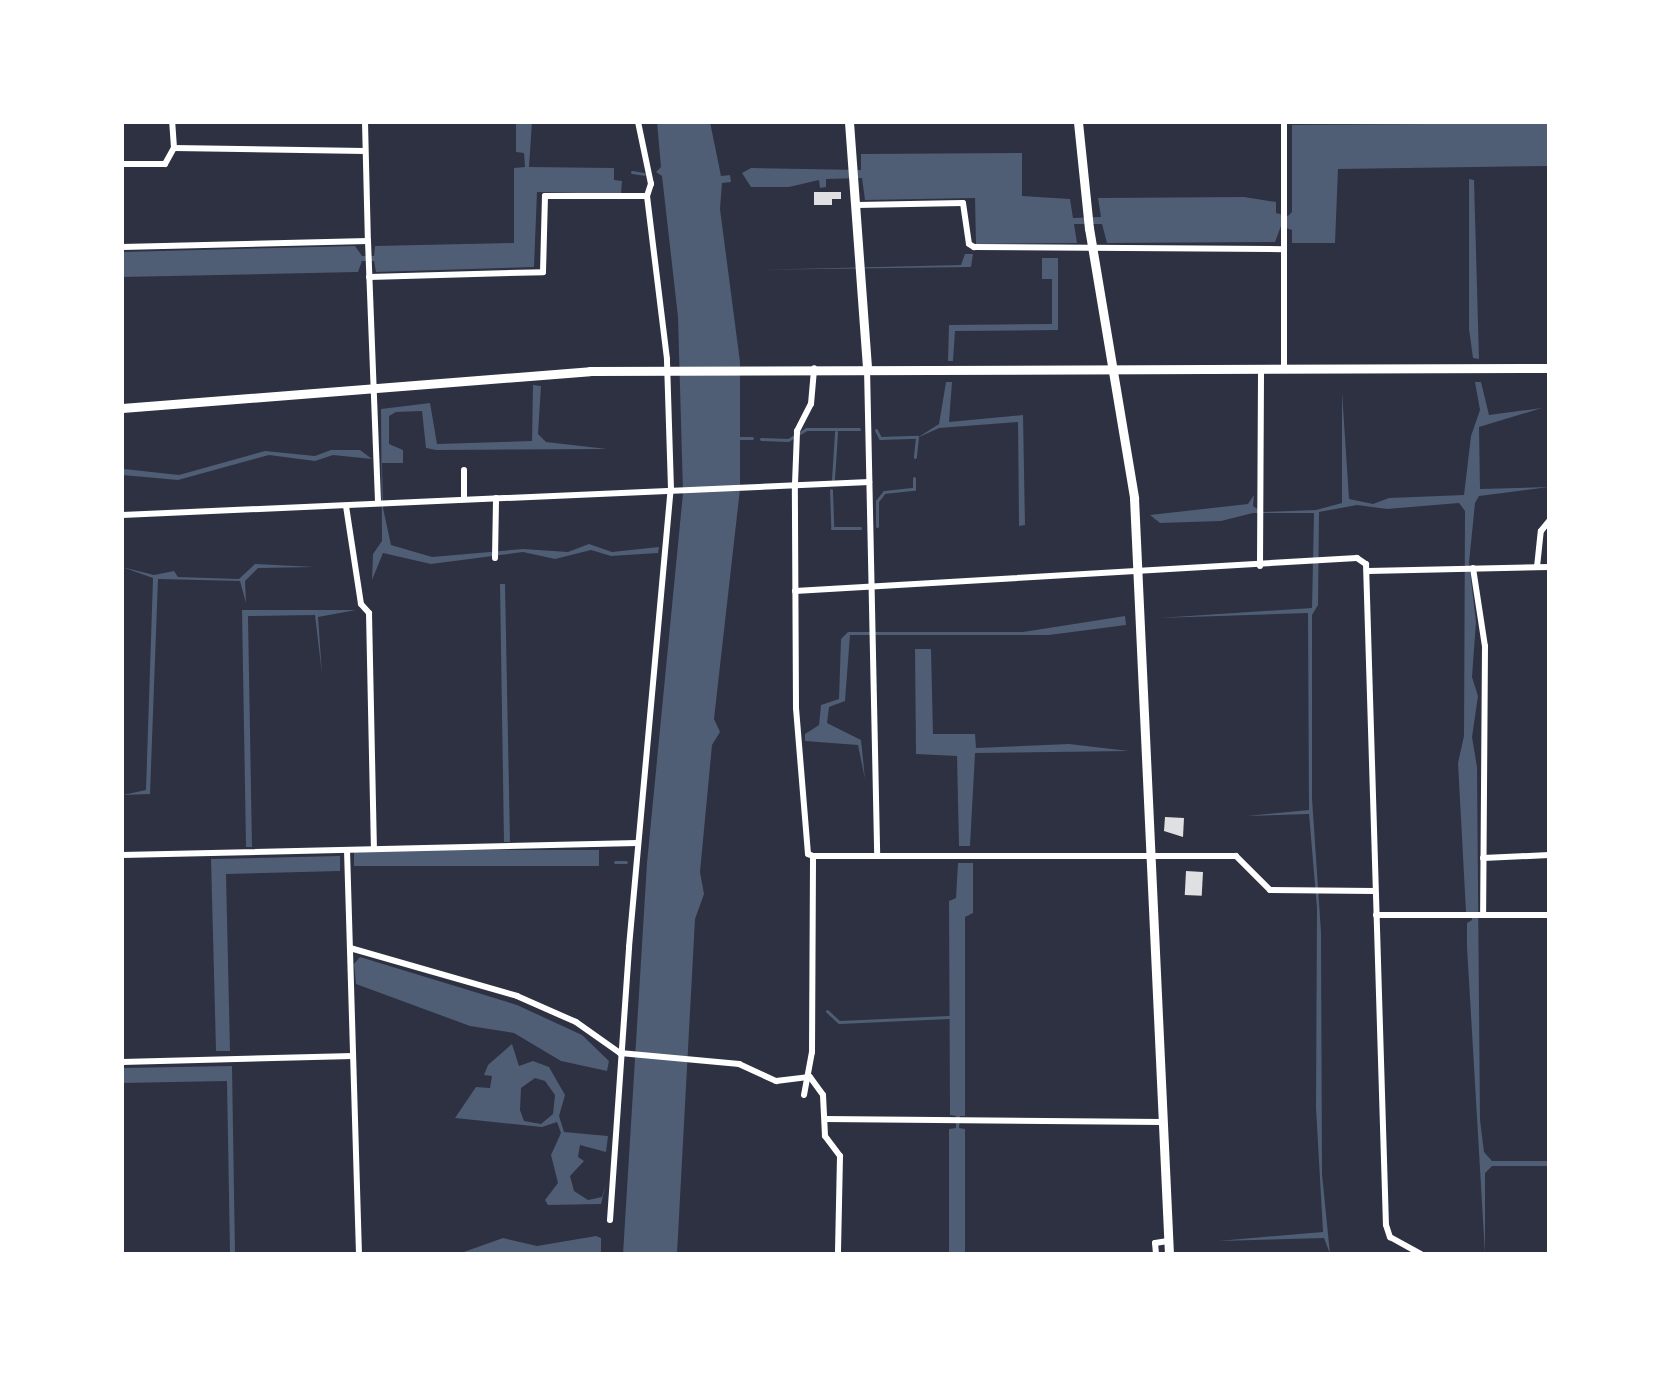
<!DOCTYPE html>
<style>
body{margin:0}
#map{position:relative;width:1671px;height:1376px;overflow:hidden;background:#2d3142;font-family:"Sofia Sans Condensed",sans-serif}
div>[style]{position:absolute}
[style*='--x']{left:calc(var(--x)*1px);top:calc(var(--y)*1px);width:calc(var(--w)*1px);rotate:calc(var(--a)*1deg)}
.water>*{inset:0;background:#4f5d75;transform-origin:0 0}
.stream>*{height:3px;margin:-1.5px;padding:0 1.5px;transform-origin:1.5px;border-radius:1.5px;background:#4f5d75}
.building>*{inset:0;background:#e0e0e3;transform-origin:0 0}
.minor>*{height:6px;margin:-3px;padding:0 3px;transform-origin:3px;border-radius:3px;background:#fff}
.primary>*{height:9px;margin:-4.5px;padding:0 4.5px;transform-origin:4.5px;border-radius:4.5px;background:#fff}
span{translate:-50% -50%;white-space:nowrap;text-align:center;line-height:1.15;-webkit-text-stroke:6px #fff;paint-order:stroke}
.frame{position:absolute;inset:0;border:124px solid #fff;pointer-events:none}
</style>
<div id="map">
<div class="water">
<div style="clip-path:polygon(516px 122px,532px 122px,529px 167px,614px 168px,614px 180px,622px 181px,621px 194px,537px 192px,534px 267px,376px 272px,374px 261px,362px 261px,358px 272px,122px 277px,122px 252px,355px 246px,362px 256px,374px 256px,375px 246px,514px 243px,514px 168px,525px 167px,524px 153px,516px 152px)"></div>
<div style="clip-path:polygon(657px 122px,710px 122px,721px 176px,730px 175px,731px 182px,722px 183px,720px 209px,740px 362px,740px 489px,714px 719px,720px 732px,712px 745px,700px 872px,704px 894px,695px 919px,677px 1254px,623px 1254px,647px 863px,683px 493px,678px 317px,662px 176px,656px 172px,661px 167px)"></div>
<div style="clip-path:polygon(1549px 123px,1549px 166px,1338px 169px,1335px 243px,1292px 243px,1292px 230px,1281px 226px,1275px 242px,1107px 243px,1102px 224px,1074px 224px,1077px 243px,976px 244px,975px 198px,865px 200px,862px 178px,826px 179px,826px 187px,820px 188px,819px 180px,789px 187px,751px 187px,742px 173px,751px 168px,861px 170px,861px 154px,1022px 153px,1022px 196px,1070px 199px,1073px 218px,1101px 217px,1098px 198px,1244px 197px,1276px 202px,1276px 213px,1288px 216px,1292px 212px,1292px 125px)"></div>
<div style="clip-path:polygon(1469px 179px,1474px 180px,1479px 359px,1473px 358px,1469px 329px)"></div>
<div style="clip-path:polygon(965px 254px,973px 254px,971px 267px,752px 270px,961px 265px)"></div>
<div style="clip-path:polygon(1042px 258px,1058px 258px,1058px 330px,955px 331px,953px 361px,948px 361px,949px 325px,1052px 324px,1052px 279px,1042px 279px)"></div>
<div style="clip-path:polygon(946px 382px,952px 382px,949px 422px,1023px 415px,1025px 525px,1019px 526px,1018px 422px,939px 428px,917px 438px,939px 424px)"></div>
<div style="clip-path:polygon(1475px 382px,1481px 382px,1489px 415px,1542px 408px,1479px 427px,1480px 489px,1549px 487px,1479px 496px,1475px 503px,1469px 563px,1476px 622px,1472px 677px,1478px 696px,1472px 737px,1477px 767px,1480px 1120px,1484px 1152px,1492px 1161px,1549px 1161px,1549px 1166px,1492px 1166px,1485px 1173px,1485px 1254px,1467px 947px,1467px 923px,1472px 920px,1471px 912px,1466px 912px,1458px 763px,1464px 736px,1465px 511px,1459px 503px,1387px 509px,1357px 505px,1319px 512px,1318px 605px,1312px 615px,1312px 798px,1321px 932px,1322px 1174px,1330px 1254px,1324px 1238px,1218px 1241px,1323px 1232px,1316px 1108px,1317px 908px,1309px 814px,1247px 816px,1309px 810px,1308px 613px,1159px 618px,1312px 608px,1314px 513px,1253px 513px,1221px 521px,1160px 523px,1150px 515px,1248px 504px,1254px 495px,1253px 506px,1262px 512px,1316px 510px,1342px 503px,1342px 392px,1349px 499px,1373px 504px,1389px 498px,1464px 495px,1471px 436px,1480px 410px)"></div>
<div style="clip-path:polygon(533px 385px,541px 386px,538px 434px,546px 442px,607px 449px,436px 450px,426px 448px,422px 411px,396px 412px,389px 416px,389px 444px,403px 450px,403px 463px,382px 463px,383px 508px,391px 545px,432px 557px,523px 549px,568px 552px,589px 544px,612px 552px,659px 547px,658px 553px,611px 556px,591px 550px,555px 559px,523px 552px,431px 564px,383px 553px,372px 580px,373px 554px,382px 541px,381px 409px,430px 403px,437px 444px,532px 441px)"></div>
<div style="clip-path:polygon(331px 450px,360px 450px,372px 459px,333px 455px,315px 461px,269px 455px,178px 480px,122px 475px,124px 469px,179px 475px,265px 451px,315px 456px)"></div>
<div style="clip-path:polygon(255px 564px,315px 567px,258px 568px,245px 581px,246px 603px,240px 581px,158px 579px,150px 794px,123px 795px,146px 790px,153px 578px,122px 567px,154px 575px,174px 571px,178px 577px,239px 579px)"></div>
<div style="clip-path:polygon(500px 584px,505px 584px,510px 842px,504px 842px)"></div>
<div style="clip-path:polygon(242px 610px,356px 610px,318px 617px,322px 674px,315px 615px,248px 616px,252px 847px,246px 847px)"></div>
<div style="clip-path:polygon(1125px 616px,1126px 625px,1049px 635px,850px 635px,845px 701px,829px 707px,827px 723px,861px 740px,865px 779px,858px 745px,805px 741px,805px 734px,819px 725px,821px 705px,839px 699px,841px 639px,848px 632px,1023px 632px)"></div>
<div style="clip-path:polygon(915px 649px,931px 649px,933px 734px,975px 734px,976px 748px,1069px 744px,1129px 751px,975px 753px,970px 846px,959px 846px,957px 756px,916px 754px)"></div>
<div style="left:599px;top:850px;width:16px;height:245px;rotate:90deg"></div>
<div style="clip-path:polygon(340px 856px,340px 871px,226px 874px,230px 1051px,216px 1051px,211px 859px)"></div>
<div style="clip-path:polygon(958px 863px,973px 863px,973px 913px,965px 917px,965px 1116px,960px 1116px,959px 1128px,965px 1129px,965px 1254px,949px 1254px,949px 1129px,956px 1128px,956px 1116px,950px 1115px,949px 901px,956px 898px)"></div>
<div style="clip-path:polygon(360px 957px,517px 1005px,582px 1035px,609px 1061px,607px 1071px,561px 1061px,514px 1033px,470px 1026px,356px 984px,354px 964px)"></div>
<div style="clip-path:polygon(evenodd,512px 1044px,519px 1066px,533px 1061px,549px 1067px,565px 1095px,559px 1116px,564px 1132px,608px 1136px,606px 1152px,580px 1145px,578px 1157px,584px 1161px,570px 1176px,574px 1191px,588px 1200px,602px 1197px,606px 1184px,601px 1204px,548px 1205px,545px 1200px,558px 1183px,551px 1155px,561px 1133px,557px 1122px,542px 1127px,455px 1118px,476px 1087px,490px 1088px,492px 1076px,484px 1075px,488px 1065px,512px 1044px,535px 1078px,545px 1081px,555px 1095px,553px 1114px,541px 1124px,524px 1121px,520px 1110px,521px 1088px,535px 1078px)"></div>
<div style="clip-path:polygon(232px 1066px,235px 1254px,230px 1254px,227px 1081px,122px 1083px,122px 1068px)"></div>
<div style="clip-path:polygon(596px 1236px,601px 1238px,601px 1254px,458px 1254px,503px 1238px,537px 1246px)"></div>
</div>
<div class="stream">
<div style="--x:632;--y:172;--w:12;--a:9"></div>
<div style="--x:876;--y:430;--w:9;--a:63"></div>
<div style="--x:880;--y:438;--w:37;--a:-2"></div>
<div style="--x:917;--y:437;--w:20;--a:96"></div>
<div style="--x:740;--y:438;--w:12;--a:0"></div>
<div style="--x:761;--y:439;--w:27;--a:2"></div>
<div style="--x:788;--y:440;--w:21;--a:-31"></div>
<div style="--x:806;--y:429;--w:53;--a:0"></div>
<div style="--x:833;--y:479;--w:47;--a:-86.3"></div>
<div style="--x:831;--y:490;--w:38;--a:88"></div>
<div style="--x:832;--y:528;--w:28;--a:0"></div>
<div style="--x:877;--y:526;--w:25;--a:-90"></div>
<div style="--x:877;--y:501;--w:11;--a:-52"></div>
<div style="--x:884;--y:492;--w:30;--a:-6"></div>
<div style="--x:914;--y:489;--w:11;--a:-90"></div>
<div style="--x:615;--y:862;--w:11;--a:0"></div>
<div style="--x:827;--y:1011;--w:16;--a:43"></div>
<div style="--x:839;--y:1022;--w:110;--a:-2.6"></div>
</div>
<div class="building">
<div style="clip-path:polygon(814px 192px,841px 192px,841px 199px,832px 199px,832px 205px,814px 205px)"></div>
<div style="clip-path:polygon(1165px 817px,1184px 818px,1183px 837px,1164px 831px)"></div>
<div style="left:1186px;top:871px;width:17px;height:24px;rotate:3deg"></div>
</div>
<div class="minor">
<div style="--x:365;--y:122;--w:119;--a:88.6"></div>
<div style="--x:1284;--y:122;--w:247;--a:90"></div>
<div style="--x:174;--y:148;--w:191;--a:0.9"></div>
<div style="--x:122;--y:164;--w:43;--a:0"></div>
<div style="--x:165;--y:164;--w:18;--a:-61"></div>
<div style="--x:174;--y:148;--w:26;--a:-94"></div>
<div style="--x:857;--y:205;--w:106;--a:-1.1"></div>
<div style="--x:963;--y:203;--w:41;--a:81.7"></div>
<div style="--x:969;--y:244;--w:6;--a:31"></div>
<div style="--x:974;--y:247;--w:309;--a:0.4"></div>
<div style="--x:122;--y:247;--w:246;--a:-1.4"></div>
<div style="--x:368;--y:241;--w:262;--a:87.8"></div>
<div style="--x:369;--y:277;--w:174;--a:-1.6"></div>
<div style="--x:543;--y:272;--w:76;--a:-88.5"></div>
<div style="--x:545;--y:196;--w:102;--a:0"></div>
<div style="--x:867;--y:368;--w:486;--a:88.8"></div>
<div style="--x:464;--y:470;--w:29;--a:90"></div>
<div style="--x:346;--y:506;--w:99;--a:81.3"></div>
<div style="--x:361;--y:604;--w:12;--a:48"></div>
<div style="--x:369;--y:613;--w:235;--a:88.8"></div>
<div style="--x:122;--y:515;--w:748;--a:-2.53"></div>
<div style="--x:495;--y:558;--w:60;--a:-89"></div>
<div style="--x:1260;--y:566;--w:197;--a:-89.7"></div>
<div style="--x:1537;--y:567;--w:36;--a:-84"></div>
<div style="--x:1541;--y:531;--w:13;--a:-51"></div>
<div style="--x:1473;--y:568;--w:79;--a:81.3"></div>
<div style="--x:1485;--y:646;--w:269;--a:90.4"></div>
<div style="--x:1368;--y:571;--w:181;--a:-1.3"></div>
<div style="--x:795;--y:591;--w:563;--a:-3.36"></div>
<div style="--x:1357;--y:558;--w:11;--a:34"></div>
<div style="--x:1366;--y:564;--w:661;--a:88.27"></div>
<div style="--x:1386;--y:1225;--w:13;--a:72"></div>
<div style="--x:1390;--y:1237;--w:35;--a:29"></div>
<div style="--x:347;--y:850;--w:404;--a:88.3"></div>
<div style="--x:122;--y:855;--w:515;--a:-1.33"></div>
<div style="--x:813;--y:856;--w:423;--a:0"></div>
<div style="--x:1236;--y:856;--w:48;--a:45"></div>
<div style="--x:1270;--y:890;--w:105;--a:0.5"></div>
<div style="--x:1483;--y:858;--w:66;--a:-2.6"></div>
<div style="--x:1376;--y:915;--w:173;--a:0"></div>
<div style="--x:350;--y:948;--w:174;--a:16"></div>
<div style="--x:517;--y:996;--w:64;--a:23.8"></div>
<div style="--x:576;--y:1022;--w:54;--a:35.2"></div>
<div style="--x:620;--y:1053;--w:120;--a:5.3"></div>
<div style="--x:739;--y:1064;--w:41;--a:24.7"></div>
<div style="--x:776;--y:1081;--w:34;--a:-7"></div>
<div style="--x:122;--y:1062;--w:231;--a:-1.5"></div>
<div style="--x:810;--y:1077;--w:22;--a:54"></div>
<div style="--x:823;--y:1095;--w:41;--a:87.2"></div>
<div style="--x:825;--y:1136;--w:25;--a:53"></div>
<div style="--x:840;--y:1156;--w:98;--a:91.2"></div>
<div style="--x:804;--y:1095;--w:44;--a:-79.5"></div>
<div style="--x:812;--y:1052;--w:196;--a:-89.7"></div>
<div style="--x:813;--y:856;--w:5;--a:-158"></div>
<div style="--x:808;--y:854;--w:146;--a:-94.7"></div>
<div style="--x:796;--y:708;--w:224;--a:-90.3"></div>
<div style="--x:795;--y:484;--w:53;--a:-87.8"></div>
<div style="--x:797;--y:431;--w:30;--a:-63"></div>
<div style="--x:811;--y:404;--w:36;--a:-85"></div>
<div style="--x:825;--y:1119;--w:337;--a:0.5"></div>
<div style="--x:610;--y:1220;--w:274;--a:-86"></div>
<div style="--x:629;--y:947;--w:460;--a:-84.8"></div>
<div style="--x:671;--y:489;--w:130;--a:-91.8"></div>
<div style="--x:667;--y:359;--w:164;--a:-97"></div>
<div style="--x:647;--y:196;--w:13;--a:-72"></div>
<div style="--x:651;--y:184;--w:63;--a:-101.8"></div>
<div style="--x:1156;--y:1254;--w:11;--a:-95"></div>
<div style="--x:1155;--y:1243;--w:13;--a:-9"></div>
</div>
<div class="primary">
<div style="--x:849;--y:122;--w:247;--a:85.8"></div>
<div style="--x:1078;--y:122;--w:107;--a:84.1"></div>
<div style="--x:1089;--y:228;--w:274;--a:80.5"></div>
<div style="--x:1134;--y:498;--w:757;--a:87.35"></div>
<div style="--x:122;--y:408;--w:469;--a:-4.5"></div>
<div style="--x:590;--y:371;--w:959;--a:-0.18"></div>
</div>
<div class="frame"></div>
</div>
